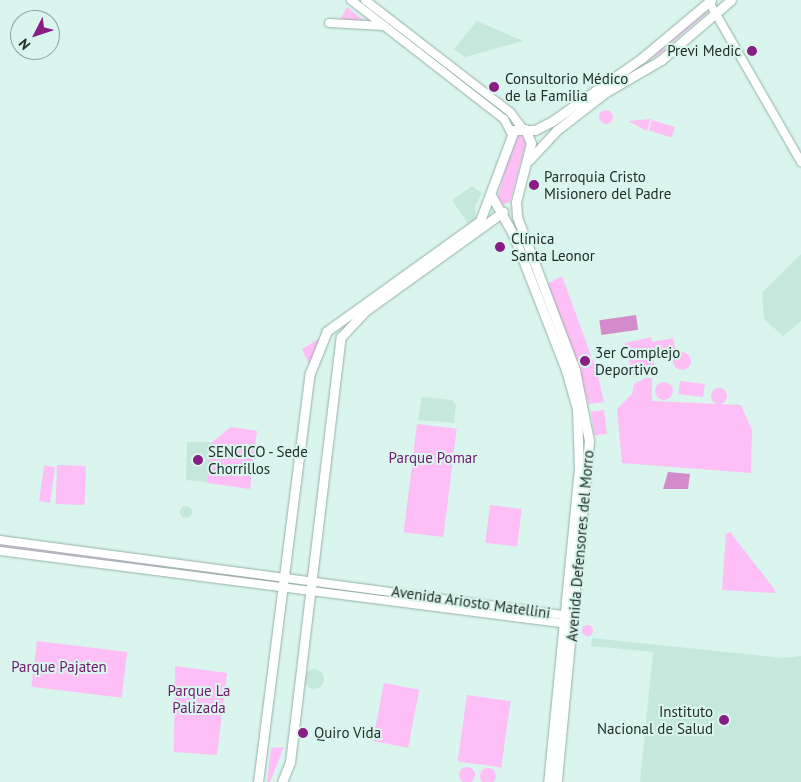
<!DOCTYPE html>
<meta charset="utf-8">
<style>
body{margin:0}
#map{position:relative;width:801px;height:782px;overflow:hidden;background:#d9f5ed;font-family:"PT Sans",sans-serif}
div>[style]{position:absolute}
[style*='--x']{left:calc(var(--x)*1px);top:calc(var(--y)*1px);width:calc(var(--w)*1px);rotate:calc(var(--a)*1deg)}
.built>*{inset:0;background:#c5e8dd}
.round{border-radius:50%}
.green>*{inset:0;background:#febff6;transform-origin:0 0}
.water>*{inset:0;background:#d38bcb;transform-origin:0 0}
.roads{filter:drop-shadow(0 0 1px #95afa7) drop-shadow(0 0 1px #95afa7)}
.secondary>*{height:8px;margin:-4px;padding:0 4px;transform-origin:4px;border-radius:4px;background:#fff}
.primary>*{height:9px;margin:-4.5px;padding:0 4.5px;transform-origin:4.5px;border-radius:4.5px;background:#fff}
.dots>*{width:14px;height:14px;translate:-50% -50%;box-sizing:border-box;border:2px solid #d9f5ed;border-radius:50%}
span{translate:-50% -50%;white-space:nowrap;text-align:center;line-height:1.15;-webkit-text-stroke:4px #d9f5ed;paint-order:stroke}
.poi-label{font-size:15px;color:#232e2b}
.right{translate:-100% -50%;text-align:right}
.left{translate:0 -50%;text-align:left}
.park-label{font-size:15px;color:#6f1a6a}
.street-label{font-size:15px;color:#232e2b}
.north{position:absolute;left:10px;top:10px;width:50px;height:50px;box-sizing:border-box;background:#d9f5ed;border:1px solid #90a59f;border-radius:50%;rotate:229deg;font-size:14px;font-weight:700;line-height:20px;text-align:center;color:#232e2b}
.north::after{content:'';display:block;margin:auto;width:18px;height:22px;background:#891d83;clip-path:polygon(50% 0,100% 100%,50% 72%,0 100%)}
</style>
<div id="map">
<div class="built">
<div style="clip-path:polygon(477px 21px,523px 41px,465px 57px,454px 49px)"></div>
<div style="clip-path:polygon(472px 186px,482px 193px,475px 206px,476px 218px,468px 224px,452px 200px)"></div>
<div style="clip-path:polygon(801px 254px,801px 321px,783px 336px,764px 319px,762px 293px)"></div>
<div style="clip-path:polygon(422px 397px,452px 400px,456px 405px,454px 423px,418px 420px)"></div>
<div style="clip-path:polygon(187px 442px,211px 442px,207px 482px,186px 480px)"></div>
<div class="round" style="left:180px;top:506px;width:12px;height:12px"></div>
<div style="clip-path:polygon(592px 638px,784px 658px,801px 656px,801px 782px,640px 782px,653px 652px,591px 646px)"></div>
<div class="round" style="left:304px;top:669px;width:20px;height:20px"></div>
</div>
<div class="green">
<div style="clip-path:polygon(347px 7px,363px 20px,340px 20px)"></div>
<div style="clip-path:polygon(705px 11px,707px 13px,671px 43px,669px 40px)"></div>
<div style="clip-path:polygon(662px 46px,665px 50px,630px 72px)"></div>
<div class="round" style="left:599px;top:110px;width:14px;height:14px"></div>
<div style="clip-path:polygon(651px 119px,647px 131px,628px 121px)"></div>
<div style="left:652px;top:120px;width:24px;height:11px;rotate:17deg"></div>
<div style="clip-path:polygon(521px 135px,526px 142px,510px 202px,503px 205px,497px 199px,514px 139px)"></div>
<div style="clip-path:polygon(562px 276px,597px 372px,604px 402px,589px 404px,547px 284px)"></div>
<div style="clip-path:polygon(322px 337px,310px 366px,302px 349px)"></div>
<div style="clip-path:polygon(651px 337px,652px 342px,673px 338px,676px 352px,655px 356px,652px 346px,655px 372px,633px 377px,625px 343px)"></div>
<div class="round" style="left:673px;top:352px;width:18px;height:18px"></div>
<div style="clip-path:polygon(645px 378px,652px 378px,652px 401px,741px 405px,752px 430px,751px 473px,622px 463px,617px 409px,632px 394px,634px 384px)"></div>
<div style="left:680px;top:381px;width:25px;height:13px;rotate:7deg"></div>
<div class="round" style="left:655px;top:382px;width:18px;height:18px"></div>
<div class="round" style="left:711px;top:388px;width:16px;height:16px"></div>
<div style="left:604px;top:410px;width:24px;height:13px;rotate:83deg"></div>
<div style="left:417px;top:424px;width:40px;height:109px;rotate:7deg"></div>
<div style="clip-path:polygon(231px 427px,257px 431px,250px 489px,207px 483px,211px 443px)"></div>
<div style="left:57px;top:465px;width:29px;height:39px;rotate:2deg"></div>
<div style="left:55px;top:467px;width:36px;height:11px;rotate:98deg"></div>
<div style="left:490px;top:505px;width:32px;height:38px;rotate:7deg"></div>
<div style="clip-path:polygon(730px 532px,775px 590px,775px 593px,722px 590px,726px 534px)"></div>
<div style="left:0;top:543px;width:168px;height:6px;rotate:7deg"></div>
<div style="clip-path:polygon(181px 566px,277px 578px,276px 584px,178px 571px)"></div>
<div style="left:321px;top:585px;width:62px;height:5px;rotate:7deg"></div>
<div class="round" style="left:581.5px;top:624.5px;width:11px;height:11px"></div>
<div style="left:37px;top:641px;width:91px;height:46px;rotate:7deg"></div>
<div style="clip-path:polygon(175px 666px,227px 673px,217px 755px,174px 752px)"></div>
<div style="left:384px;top:683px;width:36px;height:59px;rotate:11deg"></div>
<div style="left:467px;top:695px;width:44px;height:67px;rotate:8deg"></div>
<div style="clip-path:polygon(284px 747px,270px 782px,267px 782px,271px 748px)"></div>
<div class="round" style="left:459px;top:767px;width:16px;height:16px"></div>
<div class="round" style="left:480px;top:768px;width:16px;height:16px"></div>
</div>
<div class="water">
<div style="left:636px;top:315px;width:15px;height:37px;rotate:82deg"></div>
<div style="clip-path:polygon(668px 472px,690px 474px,688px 489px,663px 489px)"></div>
</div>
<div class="roads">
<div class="secondary">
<div style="--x:351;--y:0;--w:194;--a:37.9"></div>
<div style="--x:504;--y:119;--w:16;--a:63"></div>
<div style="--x:365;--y:0;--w:183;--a:37.7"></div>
<div style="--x:510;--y:112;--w:20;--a:53"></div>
<div style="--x:709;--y:2;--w:185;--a:60.1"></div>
<div style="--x:329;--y:23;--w:55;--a:3.1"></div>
<div style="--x:0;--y:540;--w:575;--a:7.59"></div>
<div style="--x:0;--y:551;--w:573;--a:7.32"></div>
</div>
<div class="primary">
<div style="--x:525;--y:129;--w:15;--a:67"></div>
<div style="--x:531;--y:143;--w:61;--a:104.3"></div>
<div style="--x:516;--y:202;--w:15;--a:86"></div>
<div style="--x:517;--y:217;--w:164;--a:69.2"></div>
<div style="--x:575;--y:370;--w:72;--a:78.8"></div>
<div style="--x:589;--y:441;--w:342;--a:95.4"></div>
<div style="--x:529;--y:160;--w:41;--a:-47"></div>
<div style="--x:557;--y:130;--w:62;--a:-37.8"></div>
<div style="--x:606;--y:92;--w:64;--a:-30.2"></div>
<div style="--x:661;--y:60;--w:92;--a:-40.6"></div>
<div style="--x:492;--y:197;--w:43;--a:60.4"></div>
<div style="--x:513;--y:234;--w:146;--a:68.7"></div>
<div style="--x:566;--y:370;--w:41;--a:74.2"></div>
<div style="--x:577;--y:409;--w:59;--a:88.1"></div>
<div style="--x:579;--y:468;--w:316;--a:95.6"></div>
<div style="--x:258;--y:782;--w:412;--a:-82.8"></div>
<div style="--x:310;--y:373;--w:45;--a:-68"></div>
<div style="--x:327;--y:331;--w:188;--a:-35.7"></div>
<div style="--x:480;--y:221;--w:97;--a:-69.5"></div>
<div style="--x:514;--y:130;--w:21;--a:0"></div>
<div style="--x:535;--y:130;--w:18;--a:-27"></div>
<div style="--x:551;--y:122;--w:111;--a:-35.1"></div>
<div style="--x:642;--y:58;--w:90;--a:-40"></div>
<div style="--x:282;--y:782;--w:22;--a:-68"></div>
<div style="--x:290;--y:762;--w:428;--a:-83.2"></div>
<div style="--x:341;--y:337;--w:35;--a:-47"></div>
<div style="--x:365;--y:311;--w:170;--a:-35.7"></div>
</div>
</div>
<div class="dots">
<div style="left:752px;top:51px;background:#891d83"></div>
<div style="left:494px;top:87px;background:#891d83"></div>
<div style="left:534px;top:185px;background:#891d83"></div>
<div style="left:500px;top:247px;background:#891d83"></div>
<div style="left:585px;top:361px;background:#891d83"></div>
<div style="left:198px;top:460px;background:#891d83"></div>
<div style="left:724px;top:720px;background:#891d83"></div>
<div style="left:303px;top:733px;background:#891d83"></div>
</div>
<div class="poi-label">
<span class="right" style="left:741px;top:51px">Previ Medic</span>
<span class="left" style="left:505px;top:87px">Consultorio Médico<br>de la Familia</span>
<span class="left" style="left:544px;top:185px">Parroquia Cristo<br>Misionero del Padre</span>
<span class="left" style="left:511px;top:247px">Clínica<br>Santa Leonor</span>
<span class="left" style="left:595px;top:361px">3er Complejo<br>Deportivo</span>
<span class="left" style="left:208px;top:460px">SENCICO - Sede<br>Chorrillos</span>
<span class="right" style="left:713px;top:720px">Instituto<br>Nacional de Salud</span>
<span class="left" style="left:314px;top:733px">Quiro Vida</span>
</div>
<div class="park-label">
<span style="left:433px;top:458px">Parque Pomar</span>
<span style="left:59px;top:667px">Parque Pajaten</span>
<span style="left:199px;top:699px">Parque La<br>Palizada</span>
</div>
<div class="street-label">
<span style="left:580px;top:546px;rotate:-85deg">Avenida Defensores del Morro</span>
<span style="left:471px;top:602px;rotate:8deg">Avenida Ariosto Matellini</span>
</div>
<div class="north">N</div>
</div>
